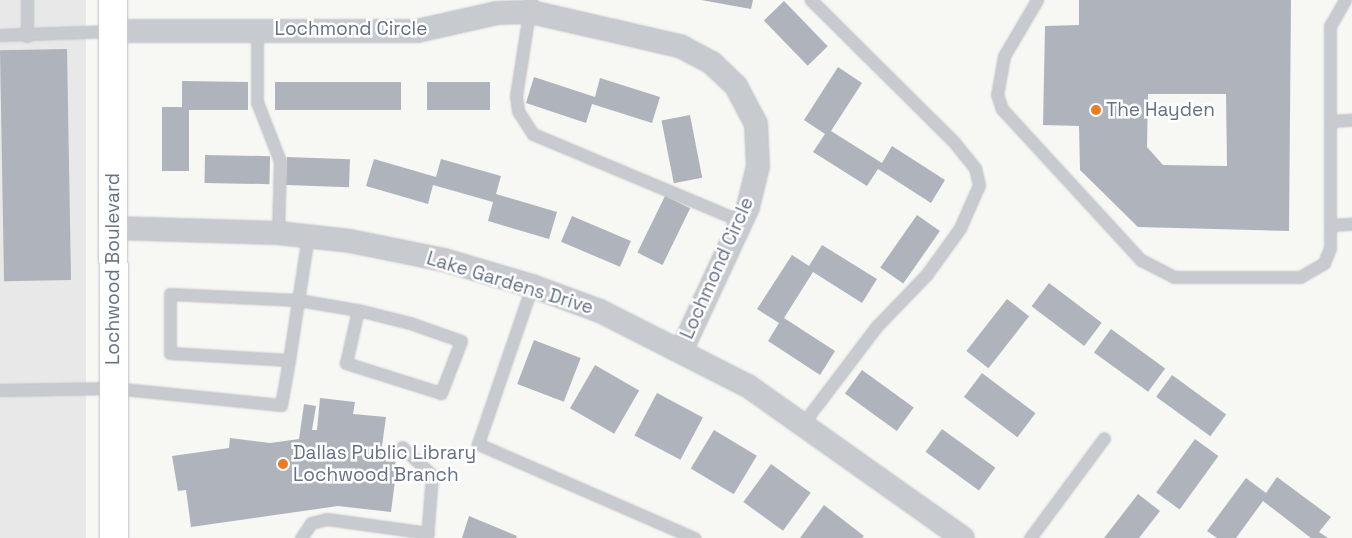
<!DOCTYPE html>
<style>
body{margin:0}
#map{position:relative;width:1352px;height:538px;overflow:hidden;background:#f7f7f4;font-family:"Space Grotesk",sans-serif}
div>[style]{position:absolute}
[style*='--x']{left:calc(var(--x)*1px);top:calc(var(--y)*1px);width:calc(var(--w)*1px);rotate:calc(var(--a)*1deg)}
.built>*{inset:0;background:#e7e8e7;transform-origin:0 0}
.building>*{inset:0;background:#afb4bc;transform-origin:0 0}
.roads{filter:drop-shadow(0 0 1px #bcbec4) drop-shadow(0 0 1px #bcbec4)}
.lane>*{height:11px;margin:-5.5px;padding:0 5.5px;transform-origin:5.5px;border-radius:5.5px;background:#c7cace}
.street>*{height:22px;margin:-11px;padding:0 11px;transform-origin:11px;border-radius:11px;background:#c7cace}
.secondary>*{height:28px;margin:-14px;padding:0 14px;transform-origin:14px;border-radius:14px;background:#fff}
.dots>*{width:14px;height:14px;translate:-50% -50%;box-sizing:border-box;border:2px solid #fff;border-radius:50%}
span{translate:-50% -50%;white-space:nowrap;text-align:center;line-height:1.15;-webkit-text-stroke:5px #fff;paint-order:stroke}
.street-label{font-size:19px;color:#657086}
.poi-label{font-size:19px;color:#657086}
.left{translate:0 -50%;text-align:left}
</style>
<div id="map">
<div class="built">
<div style="left:0;top:0;width:86px;height:538px"></div>
</div>
<div class="building">
<div style="clip-path:polygon(701px 0,753px 0,751px 9px)"></div>
<div style="clip-path:polygon(evenodd,1079px 0,1291px 0,1289px 231px,1138px 227px,1080px 170px,1079px 126px,1043px 125px,1045px 26px,1079px 25px,1079px 0,1148px 94px,1226px 94px,1227px 166px,1163px 165px,1147px 147px,1148px 94px)"></div>
<div style="left:784px;top:1px;width:63px;height:28px;rotate:46deg"></div>
<div style="left:67px;top:49px;width:231px;height:67px;rotate:89deg"></div>
<div style="clip-path:polygon(838px 67px,862px 83px,831px 131px,882px 163px,892px 146px,945px 180px,931px 203px,878px 169px,867px 186px,813px 152px,825px 134px,804px 120px)"></div>
<div style="clip-path:polygon(534px 77px,595px 97px,600px 78px,660px 97px,652px 123px,592px 104px,586px 123px,526px 103px)"></div>
<div style="clip-path:polygon(182px 81px,248px 82px,248px 110px,189px 110px,189px 171px,162px 171px,162px 107px,182px 107px)"></div>
<div style="left:275px;top:82px;width:126px;height:28px"></div>
<div style="left:427px;top:82px;width:63px;height:28px"></div>
<div style="left:690px;top:115px;width:64px;height:29px;rotate:79deg"></div>
<div style="left:205px;top:155px;width:65px;height:28px;rotate:1deg"></div>
<div style="left:287px;top:157px;width:63px;height:28px;rotate:2deg"></div>
<div style="clip-path:polygon(374px 159px,436px 177px,441px 159px,501px 176px,496px 194px,557px 212px,549px 239px,488px 221px,493px 202px,433px 185px,428px 204px,366px 186px)"></div>
<div style="left:665px;top:196px;width:28px;height:63px;rotate:26deg"></div>
<div style="left:917px;top:215px;width:28px;height:64px;rotate:35deg"></div>
<div style="left:572px;top:216px;width:64px;height:28px;rotate:23deg"></div>
<div style="clip-path:polygon(822px 245px,877px 279px,862px 303px,813px 272px,784px 318px,835px 351px,820px 375px,768px 341px,779px 323px,757px 309px,792px 255px,809px 266px)"></div>
<div style="left:1049px;top:283px;width:66px;height:29px;rotate:37deg"></div>
<div style="left:1007px;top:299px;width:28px;height:66px;rotate:38deg"></div>
<div style="left:1111px;top:329px;width:67px;height:29px;rotate:36deg"></div>
<div style="left:534px;top:340px;width:50px;height:47px;rotate:21deg"></div>
<div style="left:595px;top:365px;width:51px;height:50px;rotate:30deg"></div>
<div style="left:862px;top:370px;width:64px;height:29px;rotate:36deg"></div>
<div style="left:982px;top:373px;width:67px;height:30px;rotate:37deg"></div>
<div style="left:1172px;top:375px;width:67px;height:27px;rotate:36deg"></div>
<div style="left:657px;top:393px;width:52px;height:48px;rotate:28deg"></div>
<div style="clip-path:polygon(320px 398px,355px 402px,353px 414px,386px 417px,381px 453px,395px 455px,396px 473px,391px 512px,338px 506px,191px 527px,186px 490px,178px 491px,172px 456px,229px 448px,230px 438px,270px 443px,299px 439px,304px 404px,316px 406px,312px 430px,317px 430px)"></div>
<div style="left:942px;top:429px;width:66px;height:28px;rotate:36deg"></div>
<div style="left:714px;top:430px;width:50px;height:45px;rotate:31deg"></div>
<div style="left:1195px;top:439px;width:29px;height:66px;rotate:36deg"></div>
<div style="left:771px;top:464px;width:49px;height:47px;rotate:36deg"></div>
<div style="clip-path:polygon(1277px 477px,1331px 517px,1319px 532px,1328px 538px,1311px 538px,1263px 501px,1236px 538px,1217px 538px,1207px 531px,1246px 478px,1266px 493px)"></div>
<div style="clip-path:polygon(1138px 494px,1160px 511px,1139px 538px,1104px 538px)"></div>
<div style="clip-path:polygon(824px 505px,864px 536px,862px 538px,800px 538px)"></div>
<div style="clip-path:polygon(469px 516px,517px 536px,516px 538px,462px 538px)"></div>
</div>
<div class="roads">
<div class="lane">
<div style="--x:27;--y:0;--w:36;--a:90"></div>
<div style="--x:531;--y:0;--w:97;--a:98.9"></div>
<div style="--x:516;--y:96;--w:15;--a:82"></div>
<div style="--x:518;--y:111;--w:27;--a:57"></div>
<div style="--x:533;--y:134;--w:225;--a:22.7"></div>
<div style="--x:1037;--y:0;--w:65;--a:120.5"></div>
<div style="--x:1004;--y:56;--w:39;--a:100"></div>
<div style="--x:997;--y:94;--w:16;--a:72"></div>
<div style="--x:1002;--y:109;--w:205;--a:47.4"></div>
<div style="--x:1141;--y:260;--w:37;--a:27"></div>
<div style="--x:1174;--y:277;--w:126;--a:0"></div>
<div style="--x:1300;--y:277;--w:28;--a:-30"></div>
<div style="--x:1324;--y:263;--w:16;--a:-68"></div>
<div style="--x:1330;--y:248;--w:222;--a:-90"></div>
<div style="--x:1330;--y:26;--w:30;--a:-60"></div>
<div style="--x:257;--y:29;--w:73;--a:90"></div>
<div style="--x:257;--y:102;--w:63;--a:68.7"></div>
<div style="--x:280;--y:161;--w:72;--a:91.6"></div>
<div style="--x:0;--y:35;--w:113;--a:-2"></div>
<div style="--x:1330;--y:121;--w:22;--a:-3"></div>
<div style="--x:1330;--y:225;--w:22;--a:-3"></div>
<div style="--x:532;--y:286;--w:167;--a:108.9"></div>
<div style="--x:478;--y:444;--w:236;--a:23.5"></div>
<div style="--x:289;--y:360;--w:125;--a:-81.3"></div>
<div style="--x:0;--y:390;--w:113;--a:-1"></div>
<div style="--x:113;--y:388;--w:169;--a:5.8"></div>
<div style="--x:281;--y:405;--w:46;--a:-79.9"></div>
<div style="--x:289;--y:360;--w:119;--a:-176.6"></div>
<div style="--x:170;--y:353;--w:59;--a:-90"></div>
<div style="--x:170;--y:294;--w:128;--a:2.7"></div>
<div style="--x:298;--y:300;--w:61;--a:9.5"></div>
<div style="--x:358;--y:310;--w:54;--a:14"></div>
<div style="--x:410;--y:323;--w:54;--a:19.4"></div>
<div style="--x:461;--y:341;--w:56;--a:111"></div>
<div style="--x:441;--y:393;--w:100;--a:-162.5"></div>
<div style="--x:346;--y:363;--w:54;--a:-77.2"></div>
<div style="--x:804;--y:422;--w:121;--a:-52.8"></div>
<div style="--x:877;--y:326;--w:72;--a:-46.1"></div>
<div style="--x:927;--y:274;--w:57;--a:-54.3"></div>
<div style="--x:960;--y:228;--w:47;--a:-66.2"></div>
<div style="--x:979;--y:185;--w:17;--a:-103"></div>
<div style="--x:975;--y:168;--w:33;--a:-129"></div>
<div style="--x:954;--y:142;--w:202;--a:-135.2"></div>
<div style="--x:402;--y:447;--w:41;--a:43"></div>
<div style="--x:432;--y:475;--w:63;--a:94.5"></div>
<div style="--x:301;--y:538;--w:18;--a:-56"></div>
<div style="--x:311;--y:523;--w:16;--a:-14"></div>
<div style="--x:327;--y:519;--w:102;--a:7.9"></div>
<div style="--x:1030;--y:538;--w:124;--a:-53.5"></div>
</div>
<div class="street">
<div style="--x:113;--y:31;--w:304;--a:0"></div>
<div style="--x:417;--y:31;--w:82;--a:-12.7"></div>
<div style="--x:497;--y:13;--w:34;--a:-2"></div>
<div style="--x:531;--y:12;--w:153;--a:12.9"></div>
<div style="--x:680;--y:46;--w:36;--a:28"></div>
<div style="--x:712;--y:63;--w:33;--a:44"></div>
<div style="--x:736;--y:86;--w:43;--a:62.2"></div>
<div style="--x:756;--y:124;--w:42;--a:87.3"></div>
<div style="--x:758;--y:166;--w:42;--a:103.7"></div>
<div style="--x:748;--y:207;--w:157;--a:114.9"></div>
<div style="--x:113;--y:228;--w:165;--a:1.7"></div>
<div style="--x:278;--y:233;--w:72;--a:6.3"></div>
<div style="--x:350;--y:241;--w:96;--a:11.4"></div>
<div style="--x:444;--y:260;--w:92;--a:16.5"></div>
<div style="--x:532;--y:286;--w:72;--a:20.2"></div>
<div style="--x:600;--y:311;--w:166;--a:26.9"></div>
<div style="--x:748;--y:386;--w:263;--a:35.3"></div>
</div>
<div class="secondary">
<div style="--x:113;--y:0;--w:538;--a:89.89"></div>
</div>
</div>
<div class="dots">
<div style="left:1096px;top:110px;background:#e97b22"></div>
<div style="left:283px;top:464px;background:#e97b22"></div>
</div>
<div class="street-label">
<span style="left:351px;top:29px">Lochmond Circle</span>
<span style="left:717px;top:268px;rotate:-66deg">Lochmond Circle</span>
<span style="left:113px;top:269px;rotate:-90deg">Lochwood Boulevard</span>
<span style="left:510px;top:283px;rotate:17deg">Lake Gardens Drive</span>
</div>
<div class="poi-label">
<span class="left" style="left:1106px;top:110px">The Hayden</span>
<span class="left" style="left:293px;top:464px">Dallas Public Library<br>Lochwood Branch</span>
</div>
</div>
